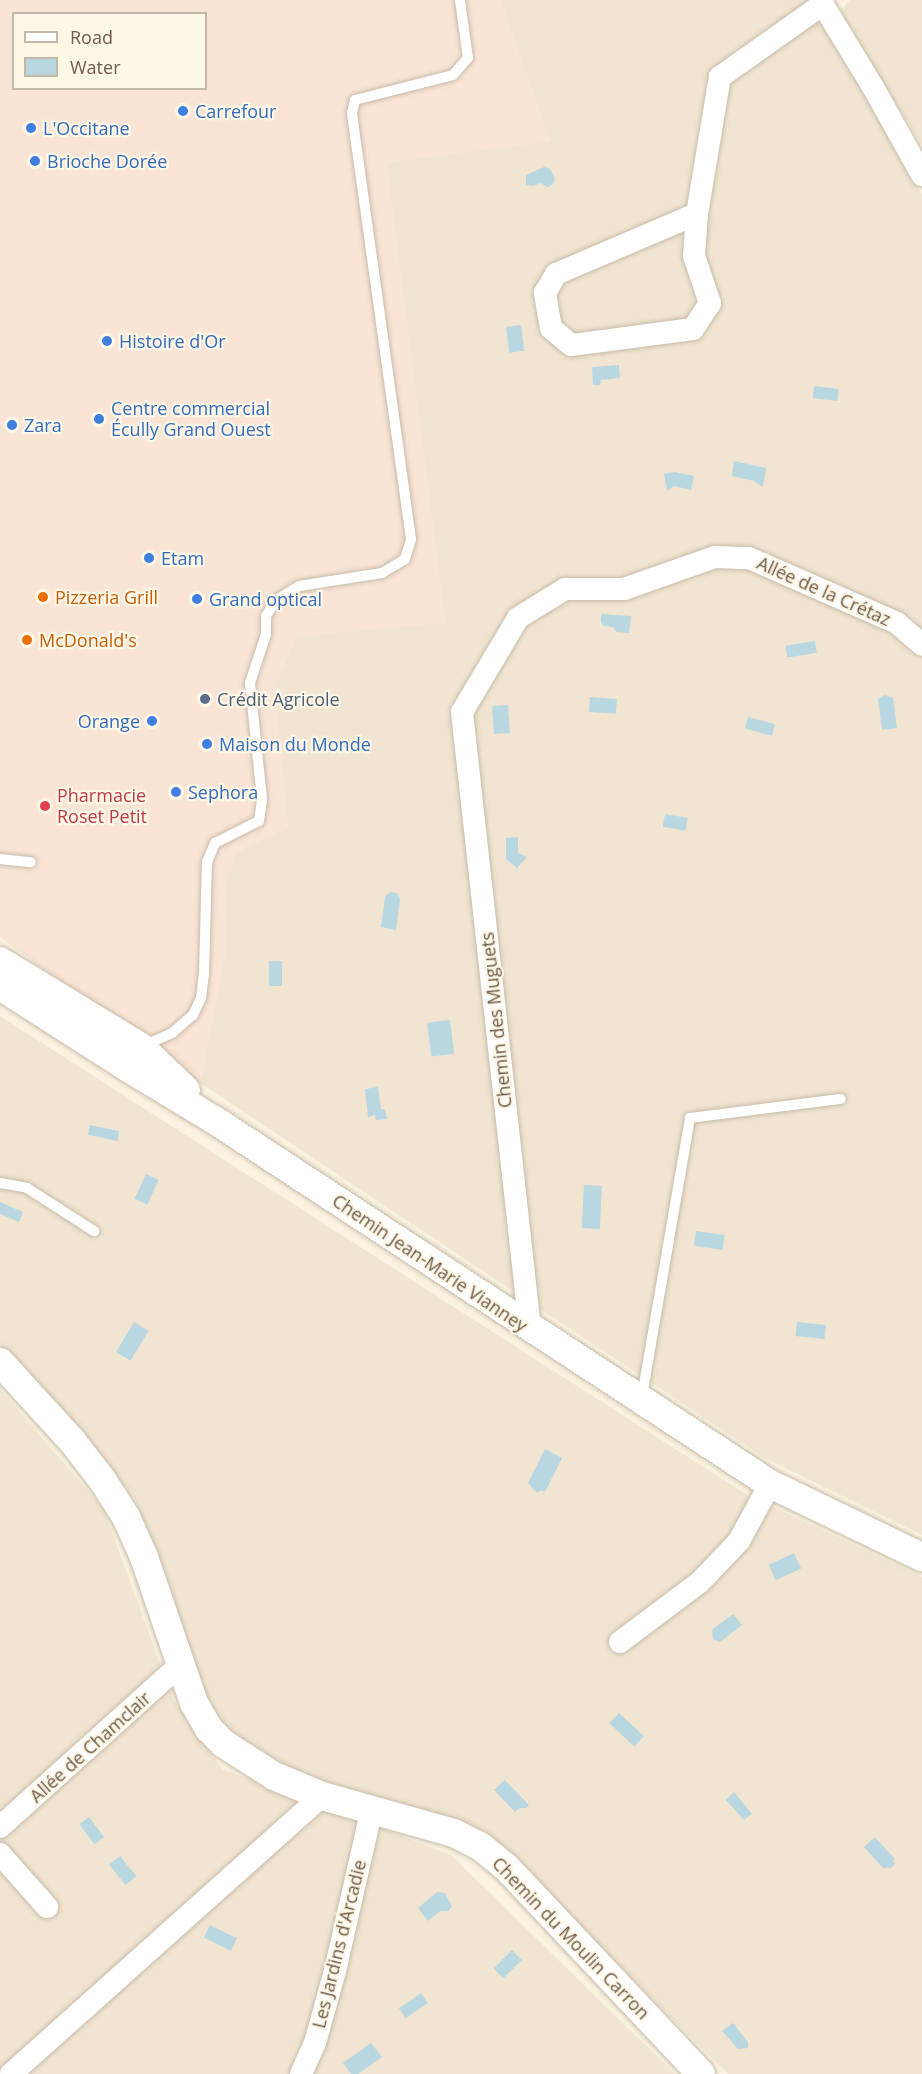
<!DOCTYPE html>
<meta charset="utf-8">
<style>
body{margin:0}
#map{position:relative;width:922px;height:2074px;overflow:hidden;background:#faf3e2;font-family:"Open Sans",sans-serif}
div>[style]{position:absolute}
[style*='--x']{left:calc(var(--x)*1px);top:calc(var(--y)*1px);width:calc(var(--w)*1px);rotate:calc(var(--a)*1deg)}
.residential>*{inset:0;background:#f1e5d1}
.commercial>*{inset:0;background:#f9e4d6}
.water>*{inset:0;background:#b8d7e1;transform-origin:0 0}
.roads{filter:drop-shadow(0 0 2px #c9bbaa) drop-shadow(0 0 2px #c9bbaa)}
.service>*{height:10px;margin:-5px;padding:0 5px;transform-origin:5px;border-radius:5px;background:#fff}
.minor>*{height:22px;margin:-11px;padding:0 11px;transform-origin:11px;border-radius:11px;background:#fff}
.tertiary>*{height:28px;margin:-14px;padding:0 14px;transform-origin:14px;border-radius:14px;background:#fff}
.dots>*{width:16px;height:16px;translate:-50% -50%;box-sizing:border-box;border:3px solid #fdf7e7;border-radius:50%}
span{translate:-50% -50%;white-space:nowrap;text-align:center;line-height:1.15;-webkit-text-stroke:4.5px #fdf7e7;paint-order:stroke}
.shop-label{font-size:18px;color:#366cbe}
.left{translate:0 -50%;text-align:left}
.right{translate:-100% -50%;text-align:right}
.street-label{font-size:18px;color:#6f5b4b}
.food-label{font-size:18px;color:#c56008}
.service-label{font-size:18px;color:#4e5e75}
.health-label{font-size:18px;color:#be3a42}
.legend{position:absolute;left:12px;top:12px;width:195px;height:78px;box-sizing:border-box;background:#fdf7e7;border:2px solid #c4b9a9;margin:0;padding:8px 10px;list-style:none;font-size:18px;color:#6f5b4b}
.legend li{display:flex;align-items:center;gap:12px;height:30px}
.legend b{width:30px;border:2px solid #c4b9a9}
</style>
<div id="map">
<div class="residential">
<div style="clip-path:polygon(500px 0,807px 0,882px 121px,922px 195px,922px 1535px,763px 1457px,200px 1083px,225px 953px,225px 882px,237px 852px,288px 827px,274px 687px,297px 636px,445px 622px,386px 162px,550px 141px)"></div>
<div style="clip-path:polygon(850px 0,922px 0,922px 145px,839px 12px)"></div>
<div style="clip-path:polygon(0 1016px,744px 1493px,922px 1577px,922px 2074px,728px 2074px,482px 1830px,278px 1766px,220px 1725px,188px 1664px,134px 1497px,0 1344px)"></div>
<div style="clip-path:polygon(0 1389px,104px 1510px,173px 1699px,222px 1769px,451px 1855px,675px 2074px,0 2074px)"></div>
</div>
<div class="commercial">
<div style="clip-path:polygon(evenodd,0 0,500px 0,550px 141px,386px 162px,445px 622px,297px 636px,274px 687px,288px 827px,237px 852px,225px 882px,225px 953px,200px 1083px,0 937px,0 0,14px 14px,206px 14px,206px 88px,14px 88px,14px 14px)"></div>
</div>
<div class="water">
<div style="clip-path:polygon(544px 167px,550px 169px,555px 179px,552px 185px,547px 187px,541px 183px,533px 186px,526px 185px,526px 175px)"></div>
<div style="left:521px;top:325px;width:26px;height:15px;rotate:83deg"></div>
<div style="clip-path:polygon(619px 365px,620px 378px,601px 380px,600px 385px,593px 385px,592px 367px)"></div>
<div style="left:814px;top:386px;width:25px;height:12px;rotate:7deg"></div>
<div style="clip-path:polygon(734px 461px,766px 468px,763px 487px,754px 481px,732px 476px)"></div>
<div style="clip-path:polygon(675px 472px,694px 476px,691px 490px,674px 486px,667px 491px,664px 474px)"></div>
<div style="clip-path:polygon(601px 614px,631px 616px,629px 633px,617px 632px,613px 627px,604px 626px,601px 622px)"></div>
<div style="left:815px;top:641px;width:12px;height:30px;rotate:81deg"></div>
<div style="clip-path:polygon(885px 695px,893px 698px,897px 728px,882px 730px,878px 699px)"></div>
<div style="left:590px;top:697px;width:27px;height:15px;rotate:4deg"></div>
<div style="left:508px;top:705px;width:28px;height:16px;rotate:86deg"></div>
<div style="left:748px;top:717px;width:28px;height:12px;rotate:15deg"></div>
<div style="left:665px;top:814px;width:23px;height:13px;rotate:10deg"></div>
<div style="clip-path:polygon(518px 837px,518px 853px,527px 857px,517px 868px,506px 859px,506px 838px)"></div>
<div style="clip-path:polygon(390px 892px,397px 893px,400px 899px,396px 930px,381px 927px,385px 897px)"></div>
<div style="left:282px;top:961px;width:25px;height:13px;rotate:90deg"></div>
<div style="left:450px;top:1020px;width:34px;height:23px;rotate:83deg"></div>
<div style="clip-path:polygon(378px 1087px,381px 1109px,385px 1109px,387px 1119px,376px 1120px,375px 1115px,368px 1117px,365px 1089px)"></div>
<div style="left:90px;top:1125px;width:30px;height:10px;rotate:12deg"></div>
<div style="left:146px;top:1174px;width:14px;height:27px;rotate:25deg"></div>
<div style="left:584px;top:1185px;width:18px;height:43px;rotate:3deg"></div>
<div style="clip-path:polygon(0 1202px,23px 1212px,19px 1222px,0 1214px)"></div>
<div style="left:696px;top:1231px;width:29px;height:15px;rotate:8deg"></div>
<div style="left:134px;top:1322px;width:17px;height:35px;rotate:31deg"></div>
<div style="left:797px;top:1322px;width:29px;height:14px;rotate:6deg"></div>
<div style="clip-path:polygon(545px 1449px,562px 1458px,545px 1492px,541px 1490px,537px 1493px,528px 1483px)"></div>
<div style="left:794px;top:1553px;width:17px;height:28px;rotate:65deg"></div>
<div style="clip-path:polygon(733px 1614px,742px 1625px,720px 1642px,713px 1639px,712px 1630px)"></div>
<div style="left:619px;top:1713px;width:34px;height:14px;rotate:43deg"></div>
<div style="clip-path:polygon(505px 1780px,529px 1805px,526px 1808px,520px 1808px,515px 1812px,494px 1790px)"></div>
<div style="clip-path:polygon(734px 1792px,752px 1814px,744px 1820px,726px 1800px)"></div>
<div style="left:89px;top:1817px;width:25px;height:12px;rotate:53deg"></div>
<div style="clip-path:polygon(875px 1837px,895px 1859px,893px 1861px,895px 1864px,890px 1869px,887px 1867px,884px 1869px,864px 1847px)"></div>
<div style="left:120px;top:1856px;width:26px;height:14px;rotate:51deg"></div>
<div style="clip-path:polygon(437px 1892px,445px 1893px,452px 1906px,448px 1911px,440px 1911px,428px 1921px,418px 1908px)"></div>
<div style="left:210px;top:1925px;width:30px;height:14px;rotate:26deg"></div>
<div style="left:512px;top:1950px;width:14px;height:26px;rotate:45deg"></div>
<div style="left:421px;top:1993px;width:12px;height:27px;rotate:55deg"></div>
<div style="clip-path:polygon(733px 2023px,748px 2042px,748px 2048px,738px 2049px,722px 2031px)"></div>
<div style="clip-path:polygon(371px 2043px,382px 2057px,358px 2074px,351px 2074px,343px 2063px)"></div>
</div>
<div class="roads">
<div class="service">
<div style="--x:0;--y:859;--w:31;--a:6"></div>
<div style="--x:143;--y:1046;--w:32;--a:-24"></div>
<div style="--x:172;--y:1033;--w:28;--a:-41"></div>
<div style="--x:193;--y:1015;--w:19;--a:-65"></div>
<div style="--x:201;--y:998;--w:24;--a:-83"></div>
<div style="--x:204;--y:974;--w:112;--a:-88.5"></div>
<div style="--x:207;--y:862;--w:21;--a:-67"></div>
<div style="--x:215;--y:843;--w:49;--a:-26.6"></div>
<div style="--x:259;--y:821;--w:22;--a:-82"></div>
<div style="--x:262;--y:799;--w:117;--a:-95.9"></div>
<div style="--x:250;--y:683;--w:52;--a:-71.9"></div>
<div style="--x:266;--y:634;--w:18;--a:-90"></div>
<div style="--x:266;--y:616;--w:19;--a:-58"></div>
<div style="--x:276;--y:600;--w:27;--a:-31"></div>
<div style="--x:299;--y:586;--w:84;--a:-8.9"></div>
<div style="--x:382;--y:573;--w:27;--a:-31"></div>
<div style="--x:405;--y:559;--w:21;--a:-73"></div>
<div style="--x:411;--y:539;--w:430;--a:-97.9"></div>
<div style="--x:352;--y:113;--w:13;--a:-77"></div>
<div style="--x:355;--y:100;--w:101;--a:-14.3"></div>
<div style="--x:453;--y:75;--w:23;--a:-49"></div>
<div style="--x:468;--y:58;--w:59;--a:-97.9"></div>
<div style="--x:0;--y:1183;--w:27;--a:10"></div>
<div style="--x:27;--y:1188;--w:80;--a:32.7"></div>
<div style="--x:642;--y:1396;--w:282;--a:-80.2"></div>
<div style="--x:690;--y:1118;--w:152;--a:-7.2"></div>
</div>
<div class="minor">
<div style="--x:820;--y:0;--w:102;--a:58.7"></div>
<div style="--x:873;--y:87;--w:101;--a:60.9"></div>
<div style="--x:697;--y:214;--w:42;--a:94.1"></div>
<div style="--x:694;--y:256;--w:50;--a:71.2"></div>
<div style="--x:710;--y:303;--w:31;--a:123"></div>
<div style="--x:693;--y:329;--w:123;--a:172.5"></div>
<div style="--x:571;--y:345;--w:26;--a:-140"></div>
<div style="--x:551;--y:328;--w:36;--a:-100"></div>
<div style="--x:545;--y:293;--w:22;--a:-60"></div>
<div style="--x:556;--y:274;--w:153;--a:-23.1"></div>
<div style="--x:697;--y:214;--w:139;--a:-80.5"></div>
<div style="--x:720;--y:77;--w:126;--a:-35.3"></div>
<div style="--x:530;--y:1329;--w:621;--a:-96.29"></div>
<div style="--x:462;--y:712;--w:109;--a:-59.2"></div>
<div style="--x:518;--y:618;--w:55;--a:-31.7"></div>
<div style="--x:565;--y:589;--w:59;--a:0"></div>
<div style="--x:624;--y:589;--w:96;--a:-19.4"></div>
<div style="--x:715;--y:557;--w:34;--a:2"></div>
<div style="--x:749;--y:558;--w:162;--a:23.7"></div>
<div style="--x:897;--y:623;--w:33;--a:41"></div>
<div style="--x:620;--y:1642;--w:100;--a:-36.9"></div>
<div style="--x:700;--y:1582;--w:57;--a:-46.4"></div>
<div style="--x:739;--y:1541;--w:65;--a:-61.5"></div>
<div style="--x:0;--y:1827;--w:241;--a:-42"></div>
<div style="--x:0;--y:1854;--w:71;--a:48.4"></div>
<div style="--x:11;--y:2074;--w:417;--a:-41.8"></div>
<div style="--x:301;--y:2074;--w:34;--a:-66"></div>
<div style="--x:315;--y:2043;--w:75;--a:-74.5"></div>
<div style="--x:335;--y:1971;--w:163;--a:-77.2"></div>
</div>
<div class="tertiary">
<div style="--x:0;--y:961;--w:165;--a:31.4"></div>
<div style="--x:141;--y:1047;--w:62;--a:43.7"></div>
<div style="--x:0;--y:986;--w:154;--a:32.6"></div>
<div style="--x:130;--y:1069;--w:104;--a:31.2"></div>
<div style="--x:219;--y:1123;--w:659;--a:33.23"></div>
<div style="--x:770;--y:1484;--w:169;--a:25.7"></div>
<div style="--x:0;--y:1362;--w:108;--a:47.6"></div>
<div style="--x:73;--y:1442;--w:49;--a:52.4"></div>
<div style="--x:103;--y:1481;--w:43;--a:57.4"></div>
<div style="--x:126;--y:1517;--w:44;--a:65.8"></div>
<div style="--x:144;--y:1557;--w:154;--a:71.1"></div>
<div style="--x:194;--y:1703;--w:30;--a:60"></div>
<div style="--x:209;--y:1729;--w:21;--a:45"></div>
<div style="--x:224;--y:1744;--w:59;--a:32.6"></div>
<div style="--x:274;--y:1776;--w:52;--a:22.6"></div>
<div style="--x:322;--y:1796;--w:137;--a:15.7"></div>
<div style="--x:454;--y:1833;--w:29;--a:27"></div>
<div style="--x:480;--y:1846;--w:33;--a:39"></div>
<div style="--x:506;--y:1867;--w:284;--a:46.7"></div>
</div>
</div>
<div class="dots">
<div style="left:183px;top:111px;background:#3f7fe0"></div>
<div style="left:31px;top:128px;background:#3f7fe0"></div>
<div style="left:35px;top:161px;background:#3f7fe0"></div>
<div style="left:107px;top:341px;background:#3f7fe0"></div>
<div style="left:99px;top:419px;background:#3f7fe0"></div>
<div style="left:12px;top:425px;background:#3f7fe0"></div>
<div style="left:149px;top:558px;background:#3f7fe0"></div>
<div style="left:43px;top:597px;background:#e8710a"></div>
<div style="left:197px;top:599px;background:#3f7fe0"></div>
<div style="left:27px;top:640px;background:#e8710a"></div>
<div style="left:205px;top:699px;background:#5c6f8a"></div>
<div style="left:152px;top:721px;background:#3f7fe0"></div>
<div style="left:207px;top:744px;background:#3f7fe0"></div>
<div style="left:176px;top:792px;background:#3f7fe0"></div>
<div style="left:45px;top:806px;background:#e0444e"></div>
</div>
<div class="shop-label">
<span class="left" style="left:195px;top:111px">Carrefour</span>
<span class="left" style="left:43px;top:128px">L'Occitane</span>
<span class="left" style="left:47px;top:161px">Brioche Dorée</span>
<span class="left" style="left:119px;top:341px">Histoire d'Or</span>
<span class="left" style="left:111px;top:419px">Centre commercial<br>Écully Grand Ouest</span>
<span class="left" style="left:24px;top:425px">Zara</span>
<span class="left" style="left:161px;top:558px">Etam</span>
<span class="left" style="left:209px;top:599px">Grand optical</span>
<span class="right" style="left:140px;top:721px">Orange</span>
<span class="left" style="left:219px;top:744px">Maison du Monde</span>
<span class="left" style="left:188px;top:792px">Sephora</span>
</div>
<div class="street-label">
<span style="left:824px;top:591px;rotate:24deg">Allée de la Crétaz</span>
<span style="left:496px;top:1020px;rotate:-96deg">Chemin des Muguets</span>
<span style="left:430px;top:1263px;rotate:34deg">Chemin Jean-Marie Vianney</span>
<span style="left:90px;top:1747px;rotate:-42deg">Allée de Chamclair</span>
<span style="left:571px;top:1938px;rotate:46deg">Chemin du Moulin Carron</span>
<span style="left:339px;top:1944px;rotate:-76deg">Les Jardins d'Arcadie</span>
</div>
<div class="food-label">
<span class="left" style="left:55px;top:597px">Pizzeria Grill</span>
<span class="left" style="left:39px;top:640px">McDonald's</span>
</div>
<div class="service-label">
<span class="left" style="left:217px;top:699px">Crédit Agricole</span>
</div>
<div class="health-label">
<span class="left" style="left:57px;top:806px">Pharmacie<br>Roset Petit</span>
</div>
<ul class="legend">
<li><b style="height:8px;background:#fff"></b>Road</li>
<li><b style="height:16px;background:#b8d7e1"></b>Water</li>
</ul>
</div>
